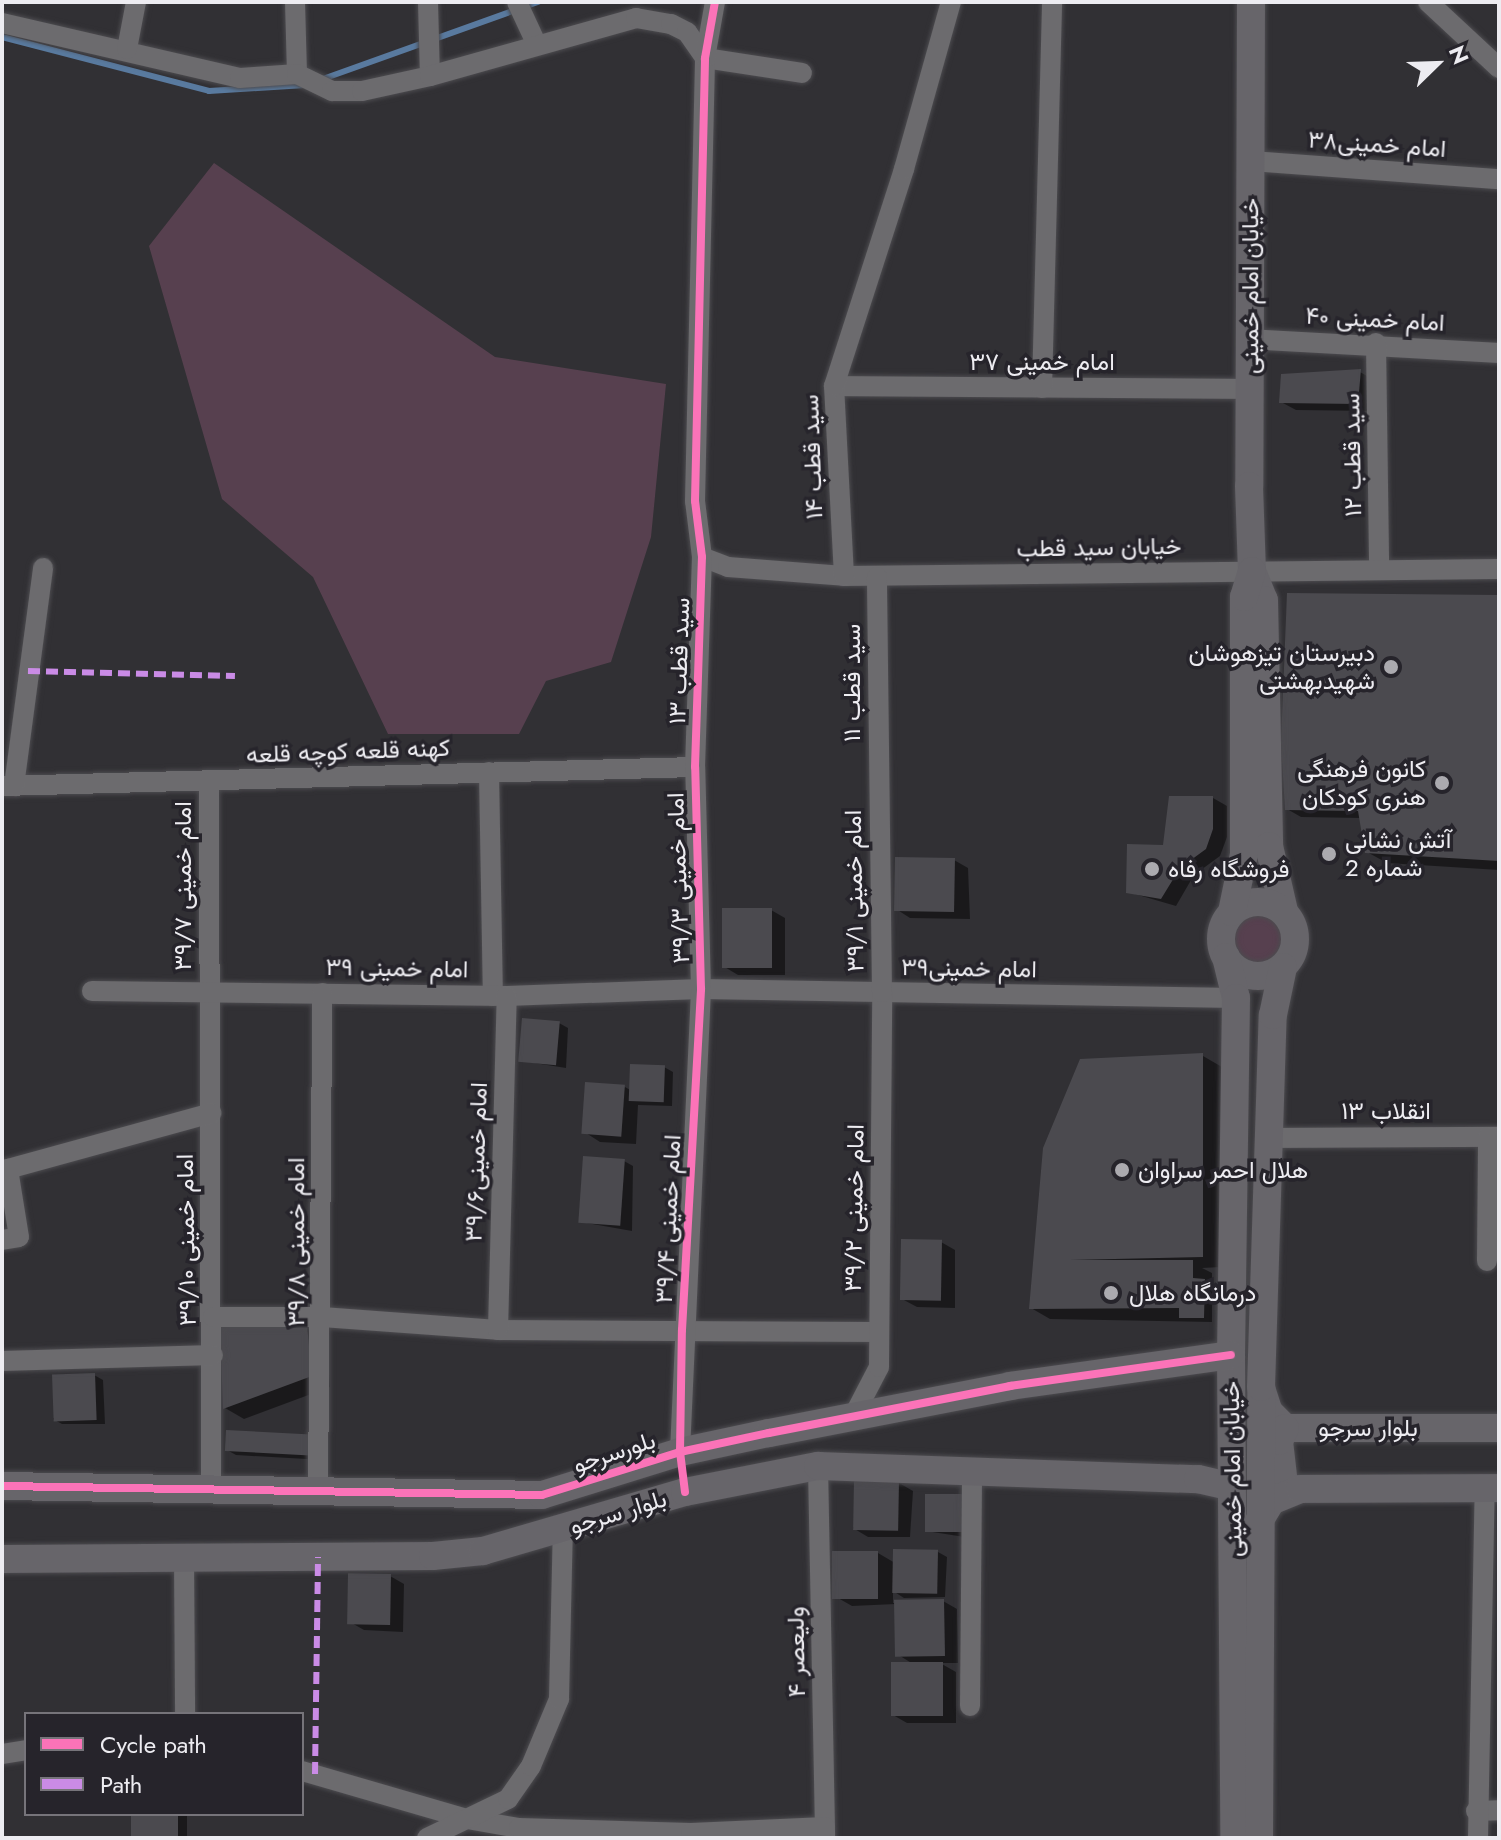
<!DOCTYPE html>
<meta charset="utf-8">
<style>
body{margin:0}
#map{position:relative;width:1501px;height:1840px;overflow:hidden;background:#313034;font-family:Jost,Vazirmatn,sans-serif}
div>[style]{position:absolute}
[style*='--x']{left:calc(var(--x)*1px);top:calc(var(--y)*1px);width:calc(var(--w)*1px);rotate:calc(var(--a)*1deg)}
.green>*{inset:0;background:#57404f}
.round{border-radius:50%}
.shadow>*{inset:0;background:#0007;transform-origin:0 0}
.stream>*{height:6px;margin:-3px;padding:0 3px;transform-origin:3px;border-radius:3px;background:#597a9f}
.building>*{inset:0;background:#4b4a4f;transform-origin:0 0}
.roads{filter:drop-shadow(0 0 2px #4c4b4f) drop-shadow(0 0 2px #4c4b4f)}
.street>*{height:20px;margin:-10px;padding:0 10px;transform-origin:10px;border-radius:10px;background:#6c6b6e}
.secondary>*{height:28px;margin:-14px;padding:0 14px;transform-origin:14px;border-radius:14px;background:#67656a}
.secondary>.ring{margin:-14px;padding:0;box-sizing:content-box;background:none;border:28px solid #67656a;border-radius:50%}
.quiet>*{height:6px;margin-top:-3px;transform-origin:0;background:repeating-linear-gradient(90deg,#ca8be6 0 12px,transparent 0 18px)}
.cycleway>*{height:8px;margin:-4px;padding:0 4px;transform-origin:4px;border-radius:4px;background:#fb73b8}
.dots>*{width:22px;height:22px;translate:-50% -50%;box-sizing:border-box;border:4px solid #26242b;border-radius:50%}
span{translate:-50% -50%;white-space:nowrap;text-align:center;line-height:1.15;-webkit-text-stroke:7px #26242b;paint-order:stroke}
.street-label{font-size:24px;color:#edecf1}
.poi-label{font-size:24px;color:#edecf1}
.right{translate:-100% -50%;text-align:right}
.left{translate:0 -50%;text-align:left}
.frame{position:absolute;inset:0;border:4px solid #edecf1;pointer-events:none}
.legend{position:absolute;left:24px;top:1712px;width:280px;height:104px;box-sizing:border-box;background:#26242b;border:2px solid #76747a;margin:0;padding:10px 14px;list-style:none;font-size:24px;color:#edecf1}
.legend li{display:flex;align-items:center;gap:16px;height:40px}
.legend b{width:40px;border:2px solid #76747a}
.north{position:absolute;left:1397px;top:24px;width:80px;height:80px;-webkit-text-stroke:6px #26242b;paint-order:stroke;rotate:67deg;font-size:22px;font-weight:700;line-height:32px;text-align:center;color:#edecf1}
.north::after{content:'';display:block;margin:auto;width:28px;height:36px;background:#edecf1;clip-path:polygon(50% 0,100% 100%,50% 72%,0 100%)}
</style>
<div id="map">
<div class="green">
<div style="clip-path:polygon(214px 163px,495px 357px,666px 384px,651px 537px,611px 662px,546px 681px,519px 734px,388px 734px,313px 577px,222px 499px,149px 246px)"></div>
<div class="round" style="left:1233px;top:912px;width:52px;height:52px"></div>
</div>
<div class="shadow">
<div style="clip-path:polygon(1360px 372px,1374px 380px,1372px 411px,1296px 410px,1281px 402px)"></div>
<div style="clip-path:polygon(1499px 598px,1499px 870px,1387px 863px,1367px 852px,1361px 818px,1301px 817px,1287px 809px)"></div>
<div style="clip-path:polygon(1213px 798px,1227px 806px,1227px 837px,1220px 856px,1194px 875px,1176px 906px,1128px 892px)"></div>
<div style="clip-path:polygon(954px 860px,968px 868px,970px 919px,910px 918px,896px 909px)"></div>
<div style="clip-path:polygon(771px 910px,785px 918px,785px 975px,738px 975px,723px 966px)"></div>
<div style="clip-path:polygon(559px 1023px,568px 1028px,566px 1068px,522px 1061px)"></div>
<div style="clip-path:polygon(1203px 1056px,1222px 1067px,1221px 1267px,1202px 1268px,1212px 1273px,1212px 1322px,1050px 1319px,1031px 1308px)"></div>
<div style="clip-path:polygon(664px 1067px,673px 1072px,672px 1106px,638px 1105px,636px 1144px,600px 1142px,586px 1133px,625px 1087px,632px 1091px)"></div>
<div style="clip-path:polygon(624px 1161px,633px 1166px,632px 1231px,581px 1222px)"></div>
<div style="clip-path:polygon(941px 1242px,955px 1250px,955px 1308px,917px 1307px,902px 1299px)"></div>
<div style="clip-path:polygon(307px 1327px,326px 1338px,330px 1387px,244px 1419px,225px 1408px)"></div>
<div style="clip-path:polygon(94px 1375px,103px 1380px,105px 1424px,62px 1424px,53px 1419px)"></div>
<div style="clip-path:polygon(316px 1437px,324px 1460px,236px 1455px,227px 1450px)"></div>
<div style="clip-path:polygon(899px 1483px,913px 1491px,910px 1537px,868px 1537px,853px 1528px)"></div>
<div style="clip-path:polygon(927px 1496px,971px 1538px,926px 1531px)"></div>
<div style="clip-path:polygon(938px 1552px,947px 1557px,945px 1597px,904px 1598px,893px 1591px,893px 1603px,943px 1601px,957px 1609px,958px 1663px,940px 1663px,956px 1672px,956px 1723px,907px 1723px,893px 1715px,913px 1664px,897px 1654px,896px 1604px,852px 1606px,838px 1598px,878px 1553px,895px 1563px)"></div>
<div style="clip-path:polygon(390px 1576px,404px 1584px,403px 1632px,364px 1630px,350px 1622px)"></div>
<div style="left:133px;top:1814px;width:54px;height:24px"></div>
</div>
<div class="stream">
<div style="--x:2;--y:37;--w:214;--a:14.6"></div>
<div style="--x:209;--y:91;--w:96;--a:-3.6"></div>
<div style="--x:320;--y:80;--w:232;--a:-19.7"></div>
</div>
<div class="building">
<div style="clip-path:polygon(1361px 369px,1358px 404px,1279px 403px,1281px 374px)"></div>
<div style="clip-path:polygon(1287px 593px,1499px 595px,1499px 861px,1365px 853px,1358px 811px,1285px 810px,1281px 743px)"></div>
<div style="clip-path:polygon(1169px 796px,1213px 796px,1213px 829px,1206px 849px,1180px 868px,1161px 899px,1126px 893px,1127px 844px,1163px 845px)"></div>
<div style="left:895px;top:857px;width:60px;height:54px;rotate:1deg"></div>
<div style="left:722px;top:908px;width:50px;height:60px"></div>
<div style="left:522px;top:1018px;width:38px;height:44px;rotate:5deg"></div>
<div style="clip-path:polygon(1203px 1053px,1203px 1257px,1070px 1260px,1193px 1260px,1193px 1278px,1205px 1279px,1204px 1318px,1179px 1318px,1179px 1308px,1029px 1309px,1043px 1148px,1080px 1059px)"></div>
<div style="left:630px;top:1064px;width:35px;height:37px;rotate:2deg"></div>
<div style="left:585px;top:1082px;width:40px;height:52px;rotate:4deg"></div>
<div style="left:583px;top:1156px;width:42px;height:67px;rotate:4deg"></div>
<div style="left:901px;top:1239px;width:41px;height:61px;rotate:1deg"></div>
<div style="clip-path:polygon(307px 1325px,312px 1376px,223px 1409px,220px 1327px)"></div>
<div style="left:95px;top:1373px;width:47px;height:43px;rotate:88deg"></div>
<div style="left:226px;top:1430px;width:90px;height:21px;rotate:3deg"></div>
<div style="left:854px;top:1480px;width:45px;height:50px;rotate:1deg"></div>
<div style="left:925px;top:1494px;width:39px;height:38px"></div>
<div style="left:893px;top:1549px;width:45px;height:44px;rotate:1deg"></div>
<div style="left:832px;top:1551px;width:46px;height:48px"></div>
<div style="left:391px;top:1574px;width:51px;height:43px;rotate:91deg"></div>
<div style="left:944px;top:1599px;width:57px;height:50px;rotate:89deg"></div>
<div style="left:891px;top:1662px;width:52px;height:54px"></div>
<div style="left:131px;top:1814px;width:47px;height:24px"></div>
</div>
<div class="roads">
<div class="street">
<div style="--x:295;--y:2;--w:72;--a:88.4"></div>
<div style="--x:428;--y:2;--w:74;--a:88.5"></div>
<div style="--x:517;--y:2;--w:47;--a:65.1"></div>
<div style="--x:1428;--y:2;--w:97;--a:42.9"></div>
<div style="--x:2;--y:23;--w:244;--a:13"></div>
<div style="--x:240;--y:78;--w:57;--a:-4"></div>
<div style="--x:297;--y:74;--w:39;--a:26"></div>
<div style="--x:332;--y:91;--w:30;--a:0"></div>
<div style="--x:362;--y:91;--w:70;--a:-12.4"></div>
<div style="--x:430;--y:76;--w:214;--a:-15.7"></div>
<div style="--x:636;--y:18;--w:36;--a:10"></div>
<div style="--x:671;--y:24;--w:18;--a:27"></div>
<div style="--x:687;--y:32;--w:32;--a:55"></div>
<div style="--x:705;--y:58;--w:98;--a:8.8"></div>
<div style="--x:127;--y:49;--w:48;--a:-79.2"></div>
<div style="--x:1251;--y:161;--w:249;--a:4.2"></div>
<div style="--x:1248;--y:339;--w:251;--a:3.2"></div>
<div style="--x:1376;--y:343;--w:224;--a:89.2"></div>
<div style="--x:834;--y:386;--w:416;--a:0.4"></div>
<div style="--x:1042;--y:388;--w:386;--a:-88.5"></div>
<div style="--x:702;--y:557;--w:28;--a:21"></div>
<div style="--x:728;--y:567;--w:116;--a:4.4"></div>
<div style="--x:844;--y:576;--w:655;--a:-0.61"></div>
<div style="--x:844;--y:576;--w:190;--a:-93"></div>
<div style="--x:834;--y:386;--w:228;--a:-72.1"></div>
<div style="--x:904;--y:169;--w:173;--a:-74.3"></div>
<div style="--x:489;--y:772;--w:224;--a:89"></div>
<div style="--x:209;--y:782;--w:707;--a:89.84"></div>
<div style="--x:2;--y:786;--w:693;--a:-1.57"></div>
<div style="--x:14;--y:786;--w:220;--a:-82.4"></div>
<div style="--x:92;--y:991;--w:415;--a:0.7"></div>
<div style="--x:507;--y:996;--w:194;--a:-2.1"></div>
<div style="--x:701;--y:989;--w:535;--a:0.96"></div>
<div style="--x:1272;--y:1138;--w:227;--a:-0.3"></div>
<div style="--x:2;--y:1240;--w:17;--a:-10"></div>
<div style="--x:19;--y:1237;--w:69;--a:-99.2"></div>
<div style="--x:8;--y:1169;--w:211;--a:-15.4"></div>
<div style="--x:1487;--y:1261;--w:124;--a:-89.5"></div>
<div style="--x:213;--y:1317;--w:109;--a:0"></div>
<div style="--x:322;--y:1317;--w:176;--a:4.2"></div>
<div style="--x:498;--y:1330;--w:381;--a:0.3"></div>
<div style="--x:498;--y:1330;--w:334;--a:-88.5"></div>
<div style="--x:2;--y:1361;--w:211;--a:-1.6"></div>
<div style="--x:853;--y:1417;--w:56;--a:-62.5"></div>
<div style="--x:879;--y:1367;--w:375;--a:-89.5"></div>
<div style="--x:882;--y:992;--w:415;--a:-90.7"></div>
<div style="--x:680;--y:1452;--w:463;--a:-87.4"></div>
<div style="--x:701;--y:989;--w:222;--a:-91.5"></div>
<div style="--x:695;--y:767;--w:210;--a:-88.1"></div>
<div style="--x:702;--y:557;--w:56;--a:-97.1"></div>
<div style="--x:695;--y:501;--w:443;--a:-88.7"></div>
<div style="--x:705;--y:58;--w:57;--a:-79.9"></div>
<div style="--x:818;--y:1466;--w:372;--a:88.9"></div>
<div style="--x:318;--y:1491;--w:498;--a:-89.5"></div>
<div style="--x:184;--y:1557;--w:157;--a:89.6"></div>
<div style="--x:970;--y:1706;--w:234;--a:-89.5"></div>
<div style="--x:2;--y:1754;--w:24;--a:-9"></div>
<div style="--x:302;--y:1771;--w:172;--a:16.2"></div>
<div style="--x:467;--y:1819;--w:53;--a:9.8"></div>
<div style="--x:519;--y:1828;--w:172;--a:1.7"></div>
<div style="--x:691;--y:1833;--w:134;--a:-2.6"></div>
<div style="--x:1476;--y:1811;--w:23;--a:-2"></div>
<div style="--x:427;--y:1838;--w:90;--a:-25.7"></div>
<div style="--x:508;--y:1799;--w:40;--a:-55.1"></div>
<div style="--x:531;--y:1766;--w:73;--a:-67.3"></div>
<div style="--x:559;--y:1699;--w:170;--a:-88.7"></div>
<div style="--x:1478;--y:1838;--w:350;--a:-88.9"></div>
</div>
<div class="secondary">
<div style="--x:1251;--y:2;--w:484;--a:90.2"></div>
<div style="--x:1249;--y:486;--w:85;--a:88"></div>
<div style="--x:1252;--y:571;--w:31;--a:68"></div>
<div style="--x:1264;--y:600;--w:246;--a:88.8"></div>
<div style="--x:1269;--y:846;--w:67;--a:77"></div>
<div class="ring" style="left:1221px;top:902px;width:46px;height:46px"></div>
<div style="--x:1232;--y:912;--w:59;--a:-78.3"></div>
<div style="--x:1244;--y:854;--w:257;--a:-90"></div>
<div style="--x:1244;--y:597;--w:27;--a:-73"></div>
<div style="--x:1226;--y:957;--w:42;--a:76.3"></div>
<div style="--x:1236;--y:998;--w:357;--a:90.8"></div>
<div style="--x:1231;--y:1355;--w:483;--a:89.6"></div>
<div style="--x:1262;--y:1391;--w:22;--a:72"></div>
<div style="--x:1269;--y:1412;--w:23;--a:45"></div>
<div style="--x:1285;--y:1428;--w:214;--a:0"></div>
<div style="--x:2;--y:1486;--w:540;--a:0.95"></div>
<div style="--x:542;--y:1495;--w:145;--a:-17.3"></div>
<div style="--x:680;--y:1452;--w:91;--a:-12.1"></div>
<div style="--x:769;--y:1433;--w:246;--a:-11"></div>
<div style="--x:1010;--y:1386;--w:223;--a:-8"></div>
<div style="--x:1285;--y:1493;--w:52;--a:-96.6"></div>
<div style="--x:1279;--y:1441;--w:14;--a:-65"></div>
<div style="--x:1258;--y:1523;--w:26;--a:-59"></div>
<div style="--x:1271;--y:1501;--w:31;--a:-22"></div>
<div style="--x:1300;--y:1489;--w:199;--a:-0.3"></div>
<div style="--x:2;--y:1559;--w:431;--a:-0.4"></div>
<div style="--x:433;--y:1556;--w:50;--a:-5.7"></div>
<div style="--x:483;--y:1551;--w:210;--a:-16.3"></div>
<div style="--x:685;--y:1492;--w:136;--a:-11.1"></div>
<div style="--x:818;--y:1466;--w:380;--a:2"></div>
<div style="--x:1198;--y:1479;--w:35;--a:13"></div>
<div style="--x:1259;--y:1838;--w:451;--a:-89.7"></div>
<div style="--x:1261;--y:1387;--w:372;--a:-88.2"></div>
<div style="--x:1273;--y:1015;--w:49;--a:-78.2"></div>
</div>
</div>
<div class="quiet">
<div style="--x:28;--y:671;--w:207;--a:1.4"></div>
<div style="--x:315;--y:1774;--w:217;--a:-89.2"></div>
</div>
<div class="cycleway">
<div style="--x:2;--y:1486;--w:540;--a:0.95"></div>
<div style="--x:542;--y:1495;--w:145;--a:-17.3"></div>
<div style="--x:680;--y:1452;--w:91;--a:-12.1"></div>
<div style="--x:769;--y:1433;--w:246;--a:-11"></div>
<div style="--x:1010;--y:1386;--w:223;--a:-8"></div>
<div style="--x:685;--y:1492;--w:40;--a:-97.1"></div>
<div style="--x:680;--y:1452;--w:122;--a:-89.1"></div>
<div style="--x:682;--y:1330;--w:342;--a:-86.8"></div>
<div style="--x:701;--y:989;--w:222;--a:-91.5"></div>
<div style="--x:695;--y:767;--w:210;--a:-88.1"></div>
<div style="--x:702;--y:557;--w:56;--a:-97.1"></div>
<div style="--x:695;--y:501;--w:443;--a:-88.7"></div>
<div style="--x:705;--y:58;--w:57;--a:-79.9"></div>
</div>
<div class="dots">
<div style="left:1391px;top:667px;background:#abaaaf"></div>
<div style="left:1442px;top:783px;background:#abaaaf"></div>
<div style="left:1329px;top:854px;background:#abaaaf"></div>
<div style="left:1152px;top:869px;background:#abaaaf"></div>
<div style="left:1122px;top:1170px;background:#abaaaf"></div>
<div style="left:1111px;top:1293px;background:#abaaaf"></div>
</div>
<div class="street-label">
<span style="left:1377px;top:144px;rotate:4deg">امام خمینی۳۸</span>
<span style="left:1250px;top:286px;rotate:-90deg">خیابان امام خمینی</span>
<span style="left:1375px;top:319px;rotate:3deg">امام خمینی ۴۰</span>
<span style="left:1042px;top:362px">امام خمینی ۳۷</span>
<span style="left:1352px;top:455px;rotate:-91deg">سید قطب ۱۲</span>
<span style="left:812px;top:457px;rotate:-92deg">سید قطب ۱۴</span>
<span style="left:1099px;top:547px;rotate:-1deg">خیابان سید قطب</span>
<span style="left:679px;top:661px;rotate:-88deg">سید قطب ۱۳</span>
<span style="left:852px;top:683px;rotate:-90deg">سید قطب ۱۱</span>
<span style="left:348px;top:751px;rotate:-2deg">کهنه قلعه کوچه قلعه</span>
<span style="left:678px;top:878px;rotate:-92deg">امام خمینی ۳۹/۳</span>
<span style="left:183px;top:886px;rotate:-90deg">امام خمینی ۳۹/۷</span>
<span style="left:854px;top:891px;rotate:-91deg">امام خمینی ۳۹/۱</span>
<span style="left:397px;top:968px;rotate:1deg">امام خمینی ۳۹</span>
<span style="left:969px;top:968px;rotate:1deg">امام خمینی۳۹</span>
<span style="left:1386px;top:1111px">انقلاب ۱۳</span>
<span style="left:476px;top:1162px;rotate:-88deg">امام خمینی۳۹/۶</span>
<span style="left:854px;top:1208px;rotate:-89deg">امام خمینی ۳۹/۲</span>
<span style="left:668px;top:1219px;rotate:-87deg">امام خمینی ۳۹/۴</span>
<span style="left:186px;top:1240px;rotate:-91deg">امام خمینی ۳۹/۱۰</span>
<span style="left:296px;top:1242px;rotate:-90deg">امام خمینی ۳۹/۸</span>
<span style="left:1368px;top:1428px">بلوار سرجو</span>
<span style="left:614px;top:1452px;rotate:-18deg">بلورسرجو</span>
<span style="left:1232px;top:1469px;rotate:-91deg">خیابان امام خمینی</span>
<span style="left:618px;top:1512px;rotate:-17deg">بلوار سرجو</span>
<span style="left:796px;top:1652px;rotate:-91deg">ولیعصر ۴</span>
</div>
<div class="poi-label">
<span class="right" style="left:1375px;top:667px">دبیرستان تیزهوشان<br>شهیدبهشتی</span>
<span class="right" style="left:1426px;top:783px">کانون فرهنگی<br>هنری کودکان</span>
<span class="left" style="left:1345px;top:854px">آتش نشانی<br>شماره 2</span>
<span class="left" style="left:1168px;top:869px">فروشگاه رفاه</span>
<span class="left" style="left:1138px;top:1170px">هلال احمر سراوان</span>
<span class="left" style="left:1129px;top:1293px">درمانگاه هلال</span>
</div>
<div class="frame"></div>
<ul class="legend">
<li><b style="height:10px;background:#fb73b8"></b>Cycle path</li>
<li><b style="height:10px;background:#ca8be6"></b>Path</li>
</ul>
<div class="north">N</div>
</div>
